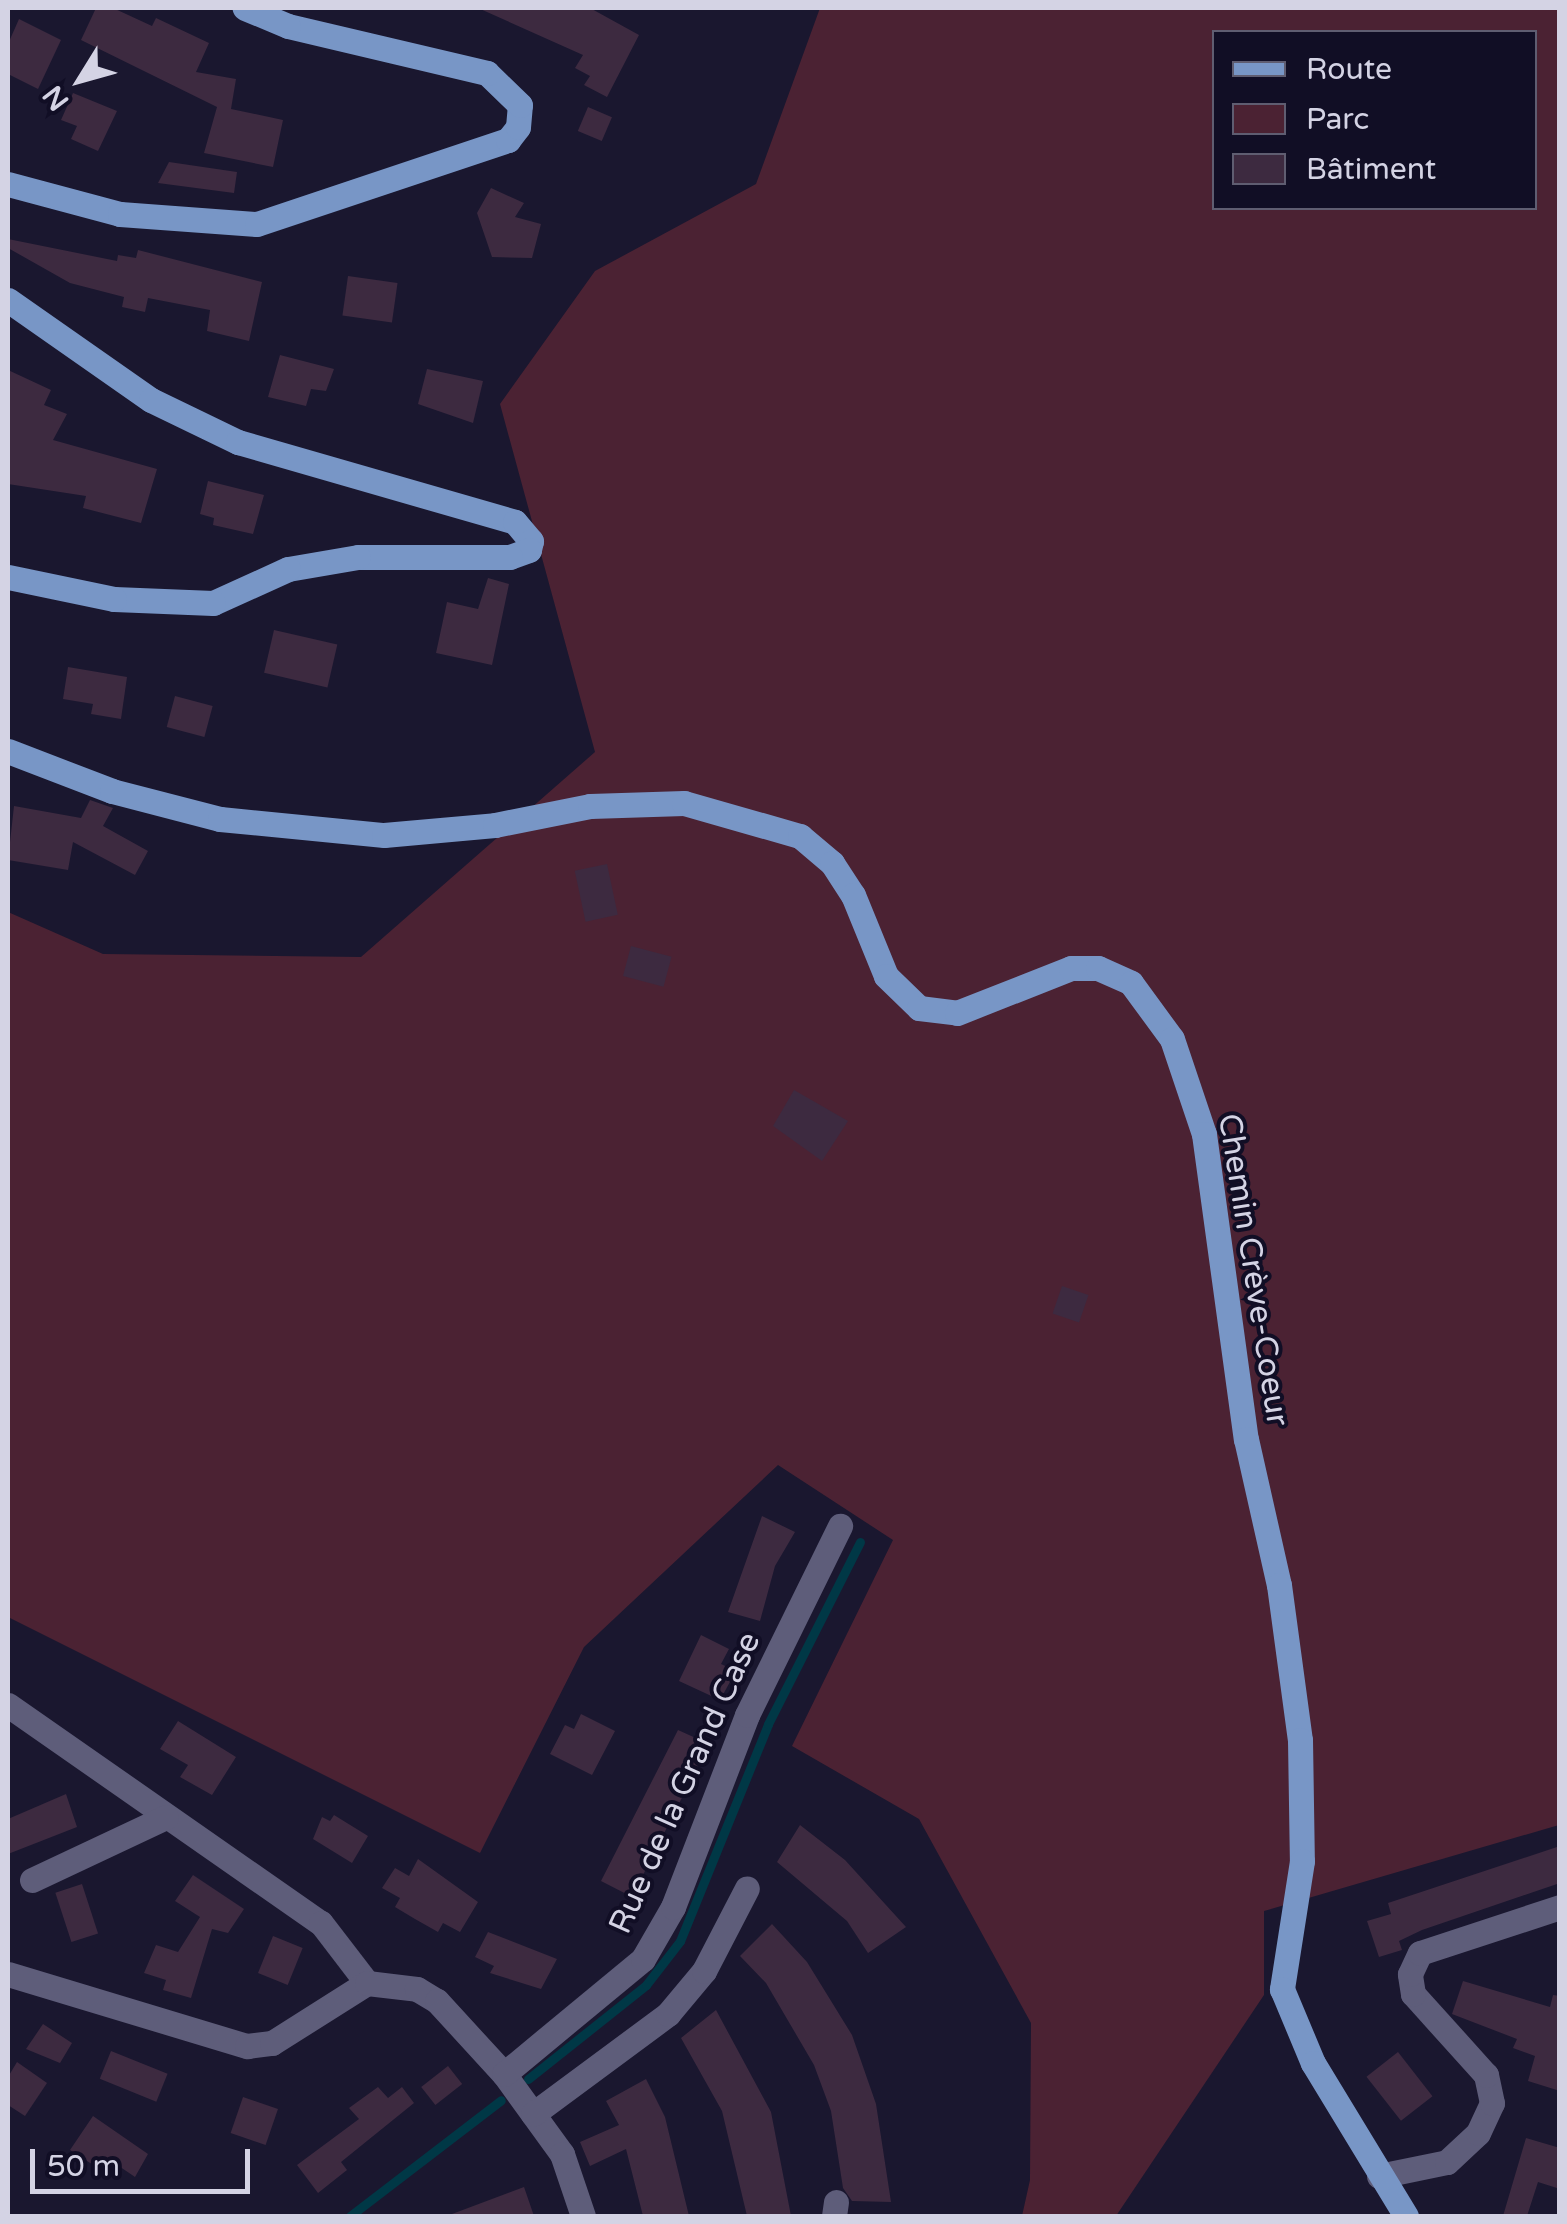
<!DOCTYPE html>
<meta charset="utf-8">
<style>
body{margin:0}
#map{position:relative;width:1567px;height:2224px;overflow:hidden;background:#1a172f;font-family:"Varela Round",sans-serif}
div>[style]{position:absolute}
[style*='--x']{left:calc(var(--x)*1px);top:calc(var(--y)*1px);width:calc(var(--w)*1px);rotate:calc(var(--a)*1deg)}
.green>*{inset:0;background:#4b2233}
.stream>*{height:9px;margin:-4.5px;padding:0 4.5px;transform-origin:4.5px;border-radius:4.5px;background:#003846}
.building>*{inset:0;background:#3d2a40;transform-origin:0 0}
.minor>*{height:25px;margin:-12.5px;padding:0 12.5px;transform-origin:12.5px;border-radius:12.5px;background:#5e5d7a}
.major>*{height:25px;margin:-12.5px;padding:0 12.5px;transform-origin:12.5px;border-radius:12.5px;background:#7896c6}
span{translate:-50% -50%;white-space:nowrap;text-align:center;line-height:1.15;-webkit-text-stroke:8px #110e25;paint-order:stroke}
.street-label{font-size:32px;color:#d4d3e4}
.frame{position:absolute;inset:0;border:10px solid #d4d3e4;pointer-events:none}
.legend{position:absolute;left:1212px;top:30px;width:325px;height:180px;box-sizing:border-box;background:#110e25;border:2px solid #5f5d71;margin:0;padding:12px 18px;list-style:none;font-size:30px;color:#d4d3e4}
.legend li{display:flex;align-items:center;gap:20px;height:50px}
.legend b{width:50px;border:2px solid #5f5d71}
.north{position:absolute;left:30px;top:30px;width:100px;height:100px;-webkit-text-stroke:8px #110e25;paint-order:stroke;rotate:233deg;font-size:28px;font-weight:700;line-height:40px;text-align:center;color:#d4d3e4}
.north::after{content:'';display:block;margin:auto;width:35px;height:45px;background:#d4d3e4;clip-path:polygon(50% 0,100% 100%,50% 72%,0 100%)}
.scale{position:absolute;left:30px;top:2149px;width:220px;height:45px;box-sizing:border-box;border:5px solid #d4d3e4;border-top:0;padding-left:12px;font-size:30px;line-height:35px;white-space:nowrap;color:#d4d3e4;-webkit-text-stroke:8px #110e25;paint-order:stroke}
</style>
<div id="map">
<div class="green">
<div style="clip-path:polygon(evenodd,820px 8px,1559px 8px,1559px 1825px,1264px 1911px,1264px 1995px,1116px 2216px,1022px 2216px,1030px 2180px,1031px 2023px,919px 1819px,792px 1746px,893px 1540px,778px 1465px,584px 1647px,480px 1853px,8px 1617px,8px 912px,103px 954px,361px 957px,595px 752px,500px 404px,595px 271px,756px 184px,820px 8px,1214px 32px,1534px 32px,1534px 208px,1214px 208px,1214px 32px)"></div>
</div>
<div class="stream">
<div style="--x:528;--y:2079;--w:151;--a:-38.5"></div>
<div style="--x:646;--y:1985;--w:56;--a:-52.3"></div>
<div style="--x:680;--y:1941;--w:234;--a:-67.9"></div>
<div style="--x:768;--y:1724;--w:204;--a:-63.2"></div>
<div style="--x:350;--y:2216;--w:190;--a:-37.5"></div>
</div>
<div class="building">
<div style="clip-path:polygon(96px 8px,113px 8px,152px 26px,156px 18px,209px 43px,196px 72px,236px 79px,231px 109px,283px 120px,273px 167px,204px 153px,217px 107px,81px 40px)"></div>
<div style="clip-path:polygon(478px 8px,590px 8px,639px 35px,607px 97px,584px 85px,590px 76px,575px 68px,583px 55px)"></div>
<div style="clip-path:polygon(19px 19px,61px 40px,38px 89px,8px 74px,8px 44px)"></div>
<div style="clip-path:polygon(73px 93px,117px 111px,98px 151px,71px 139px,77px 126px,61px 120px)"></div>
<div style="left:588px;top:107px;width:26px;height:26px;rotate:23deg"></div>
<div style="clip-path:polygon(169px 162px,237px 172px,234px 193px,158px 183px)"></div>
<div style="clip-path:polygon(491px 188px,524px 203px,515px 217px,541px 224px,532px 258px,492px 257px,477px 213px)"></div>
<div style="clip-path:polygon(8px 239px,117px 261px,118px 255px,136px 258px,138px 250px,262px 282px,249px 341px,207px 331px,210px 310px,148px 298px,145px 312px,122px 307px,124px 297px,70px 283px,8px 248px)"></div>
<div style="left:348px;top:276px;width:50px;height:40px;rotate:8deg"></div>
<div style="clip-path:polygon(280px 355px,334px 369px,326px 391px,311px 389px,306px 406px,268px 397px)"></div>
<div style="clip-path:polygon(427px 369px,483px 381px,473px 423px,418px 404px)"></div>
<div style="clip-path:polygon(8px 370px,51px 390px,44px 405px,67px 414px,53px 440px,157px 469px,141px 523px,83px 508px,86px 496px,8px 484px)"></div>
<div style="clip-path:polygon(208px 481px,264px 495px,253px 534px,213px 525px,214px 518px,200px 514px)"></div>
<div style="clip-path:polygon(488px 578px,509px 584px,492px 665px,436px 653px,447px 602px,478px 609px)"></div>
<div style="left:274px;top:630px;width:65px;height:44px;rotate:13deg"></div>
<div style="clip-path:polygon(68px 667px,127px 677px,121px 719px,91px 714px,93px 704px,63px 699px)"></div>
<div style="left:175px;top:696px;width:39px;height:32px;rotate:15deg"></div>
<div style="clip-path:polygon(90px 800px,113px 808px,103px 826px,148px 851px,135px 875px,73px 842px,68px 870px,8px 860px,14px 806px,81px 818px)"></div>
<div style="left:607px;top:864px;width:52px;height:33px;rotate:78deg"></div>
<div style="left:631px;top:946px;width:42px;height:31px;rotate:15deg"></div>
<div style="clip-path:polygon(794px 1090px,848px 1121px,822px 1161px,773px 1126px)"></div>
<div style="left:1062px;top:1286px;width:28px;height:29px;rotate:19deg"></div>
<div style="clip-path:polygon(762px 1516px,795px 1532px,775px 1566px,760px 1621px,728px 1612px)"></div>
<div style="clip-path:polygon(701px 1635px,729px 1649px,721px 1664px,736px 1671px,720px 1700px,679px 1681px)"></div>
<div style="clip-path:polygon(581px 1714px,615px 1731px,592px 1775px,550px 1754px,565px 1725px,574px 1729px)"></div>
<div style="clip-path:polygon(178px 1721px,236px 1757px,212px 1795px,180px 1777px,188px 1765px,160px 1749px)"></div>
<div style="clip-path:polygon(678px 1730px,709px 1744px,643px 1875px,652px 1879px,640px 1901px,601px 1881px)"></div>
<div style="clip-path:polygon(66px 1794px,77px 1827px,8px 1854px,8px 1819px)"></div>
<div style="clip-path:polygon(334px 1815px,368px 1836px,352px 1863px,313px 1839px,322px 1817px,330px 1821px)"></div>
<div style="clip-path:polygon(800px 1825px,845px 1860px,906px 1927px,868px 1953px,847px 1921px,777px 1862px)"></div>
<div style="clip-path:polygon(1560px 1846px,1560px 1883px,1422px 1930px,1399px 1941px,1402px 1950px,1379px 1957px,1367px 1921px,1391px 1914px,1388px 1903px)"></div>
<div style="clip-path:polygon(418px 1859px,478px 1902px,460px 1932px,443px 1923px,438px 1932px,415px 1919px,395px 1907px,400px 1898px,382px 1888px,395px 1868px,409px 1876px)"></div>
<div style="clip-path:polygon(193px 1875px,244px 1909px,228px 1933px,212px 1929px,191px 1998px,163px 1990px,166px 1980px,144px 1973px,156px 1945px,178px 1952px,200px 1917px,175px 1901px)"></div>
<div style="left:82px;top:1884px;width:52px;height:28px;rotate:72deg"></div>
<div style="clip-path:polygon(772px 1924px,807px 1962px,852px 2035px,876px 2104px,891px 2202px,852px 2201px,843px 2188px,831px 2111px,814px 2065px,766px 1983px,740px 1956px)"></div>
<div style="clip-path:polygon(488px 1932px,557px 1959px,541px 1989px,490px 1973px,494px 1966px,475px 1957px)"></div>
<div style="left:273px;top:1936px;width:32px;height:40px;rotate:22deg"></div>
<div style="clip-path:polygon(1463px 1981px,1550px 2007px,1553px 1995px,1560px 1996px,1560px 2091px,1528px 2081px,1535px 2056px,1513px 2048px,1517px 2039px,1452px 2014px)"></div>
<div style="clip-path:polygon(716px 2010px,771px 2112px,791px 2216px,747px 2216px,722px 2111px,681px 2038px)"></div>
<div style="clip-path:polygon(43px 2024px,72px 2043px,60px 2063px,26px 2049px)"></div>
<div style="left:111px;top:2051px;width:61px;height:30px;rotate:22deg"></div>
<div style="left:1398px;top:2052px;width:56px;height:40px;rotate:52deg"></div>
<div style="clip-path:polygon(17px 2062px,47px 2083px,25px 2116px,8px 2105px,8px 2077px)"></div>
<div style="left:448px;top:2066px;width:23px;height:34px;rotate:52deg"></div>
<div style="clip-path:polygon(646px 2079px,665px 2117px,689px 2216px,643px 2216px,626px 2149px,590px 2166px,580px 2142px,619px 2125px,606px 2101px)"></div>
<div style="clip-path:polygon(378px 2087px,388px 2098px,402px 2087px,414px 2103px,341px 2162px,347px 2170px,318px 2193px,297px 2165px,359px 2119px,349px 2108px)"></div>
<div style="left:243px;top:2097px;width:37px;height:38px;rotate:19deg"></div>
<div style="clip-path:polygon(93px 2116px,148px 2154px,135px 2177px,107px 2158px,101px 2170px,70px 2150px)"></div>
<div style="clip-path:polygon(1526px 2138px,1560px 2148px,1560px 2189px,1538px 2182px,1527px 2216px,1503px 2216px)"></div>
<div style="clip-path:polygon(524px 2187px,534px 2216px,453px 2216px,452px 2214px)"></div>
</div>
<div class="minor">
<div style="--x:8;--y:1705;--w:381;--a:34.9"></div>
<div style="--x:321;--y:1923;--w:76;--a:52.5"></div>
<div style="--x:32;--y:1880;--w:148;--a:-25.2"></div>
<div style="--x:8;--y:1974;--w:250;--a:16.8"></div>
<div style="--x:247;--y:2046;--w:25;--a:-7"></div>
<div style="--x:272;--y:2043;--w:112;--a:-32.3"></div>
<div style="--x:367;--y:1983;--w:50;--a:6.8"></div>
<div style="--x:417;--y:1989;--w:23;--a:31"></div>
<div style="--x:437;--y:2001;--w:99;--a:47.5"></div>
<div style="--x:504;--y:2074;--w:99;--a:54.1"></div>
<div style="--x:562;--y:2154;--w:65;--a:71.3"></div>
<div style="--x:504;--y:2074;--w:180;--a:-39.6"></div>
<div style="--x:643;--y:1959;--w:60;--a:-60"></div>
<div style="--x:673;--y:1907;--w:206;--a:-68.9"></div>
<div style="--x:747;--y:1715;--w:211;--a:-63.8"></div>
<div style="--x:533;--y:2114;--w:168;--a:-36.5"></div>
<div style="--x:668;--y:2014;--w:56;--a:-50.1"></div>
<div style="--x:704;--y:1971;--w:93;--a:-62.6"></div>
<div style="--x:1379;--y:2176;--w:69;--a:-11.6"></div>
<div style="--x:1447;--y:2162;--w:42;--a:-43.1"></div>
<div style="--x:1478;--y:2133;--w:33;--a:-65"></div>
<div style="--x:1492;--y:2103;--w:29;--a:-102"></div>
<div style="--x:1486;--y:2075;--w:109;--a:-132"></div>
<div style="--x:1413;--y:1994;--w:20;--a:-99"></div>
<div style="--x:1410;--y:1974;--w:23;--a:-65"></div>
<div style="--x:1420;--y:1953;--w:147;--a:-18.2"></div>
<div style="--x:834;--y:2216;--w:14;--a:-82"></div>
</div>
<div class="major">
<div style="--x:8;--y:184;--w:116;--a:15"></div>
<div style="--x:120;--y:214;--w:137;--a:4.2"></div>
<div style="--x:257;--y:224;--w:265;--a:-18.5"></div>
<div style="--x:508;--y:140;--w:16;--a:-52"></div>
<div style="--x:518;--y:127;--w:22;--a:-85"></div>
<div style="--x:520;--y:105;--w:46;--a:-135.9"></div>
<div style="--x:487;--y:73;--w:204;--a:-166.7"></div>
<div style="--x:288;--y:26;--w:47;--a:-157.3"></div>
<div style="--x:8;--y:300;--w:174;--a:35"></div>
<div style="--x:151;--y:400;--w:97;--a:25.8"></div>
<div style="--x:238;--y:442;--w:288;--a:16.1"></div>
<div style="--x:515;--y:522;--w:25;--a:50"></div>
<div style="--x:531;--y:541;--w:9;--a:103"></div>
<div style="--x:529;--y:550;--w:20;--a:160"></div>
<div style="--x:510;--y:557;--w:152;--a:180"></div>
<div style="--x:358;--y:557;--w:71;--a:170.3"></div>
<div style="--x:288;--y:569;--w:82;--a:155.6"></div>
<div style="--x:213;--y:603;--w:99;--a:-177.7"></div>
<div style="--x:114;--y:599;--w:108;--a:-168.3"></div>
<div style="--x:8;--y:751;--w:111;--a:21"></div>
<div style="--x:112;--y:791;--w:112;--a:14.5"></div>
<div style="--x:220;--y:819;--w:165;--a:5.6"></div>
<div style="--x:384;--y:835;--w:111;--a:-5.1"></div>
<div style="--x:495;--y:825;--w:97;--a:-11.3"></div>
<div style="--x:590;--y:806;--w:94;--a:-1.8"></div>
<div style="--x:684;--y:803;--w:121;--a:15.9"></div>
<div style="--x:800;--y:836;--w:42;--a:40.2"></div>
<div style="--x:832;--y:863;--w:38;--a:57"></div>
<div style="--x:853;--y:895;--w:87;--a:67.8"></div>
<div style="--x:886;--y:976;--w:46;--a:44.1"></div>
<div style="--x:919;--y:1008;--w:38;--a:7"></div>
<div style="--x:957;--y:1013;--w:123;--a:-21.5"></div>
<div style="--x:1071;--y:968;--w:27;--a:0"></div>
<div style="--x:1098;--y:968;--w:36;--a:24"></div>
<div style="--x:1131;--y:983;--w:69;--a:53.8"></div>
<div style="--x:1172;--y:1039;--w:100;--a:71.4"></div>
<div style="--x:1204;--y:1134;--w:308;--a:82.2"></div>
<div style="--x:1246;--y:1439;--w:150;--a:77.3"></div>
<div style="--x:1279;--y:1585;--w:156;--a:82.3"></div>
<div style="--x:1300;--y:1740;--w:121;--a:89.1"></div>
<div style="--x:1302;--y:1861;--w:130;--a:98.9"></div>
<div style="--x:1282;--y:1989;--w:80;--a:67.3"></div>
<div style="--x:1313;--y:2063;--w:179;--a:58.7"></div>
</div>
<div class="street-label">
<span style="left:1253px;top:1270px;rotate:81deg">Chemin Crève-Coeur</span>
<span style="left:685px;top:1783px;rotate:-66deg">Rue de la Grand Case</span>
</div>
<div class="frame"></div>
<ul class="legend">
<li><b style="height:12px;background:#7896c6"></b>Route</li>
<li><b style="height:28px;background:#4b2233"></b>Parc</li>
<li><b style="height:28px;background:#3d2a40"></b>Bâtiment</li>
</ul>
<div class="north">N</div>
<div class="scale">50 m</div>
</div>
